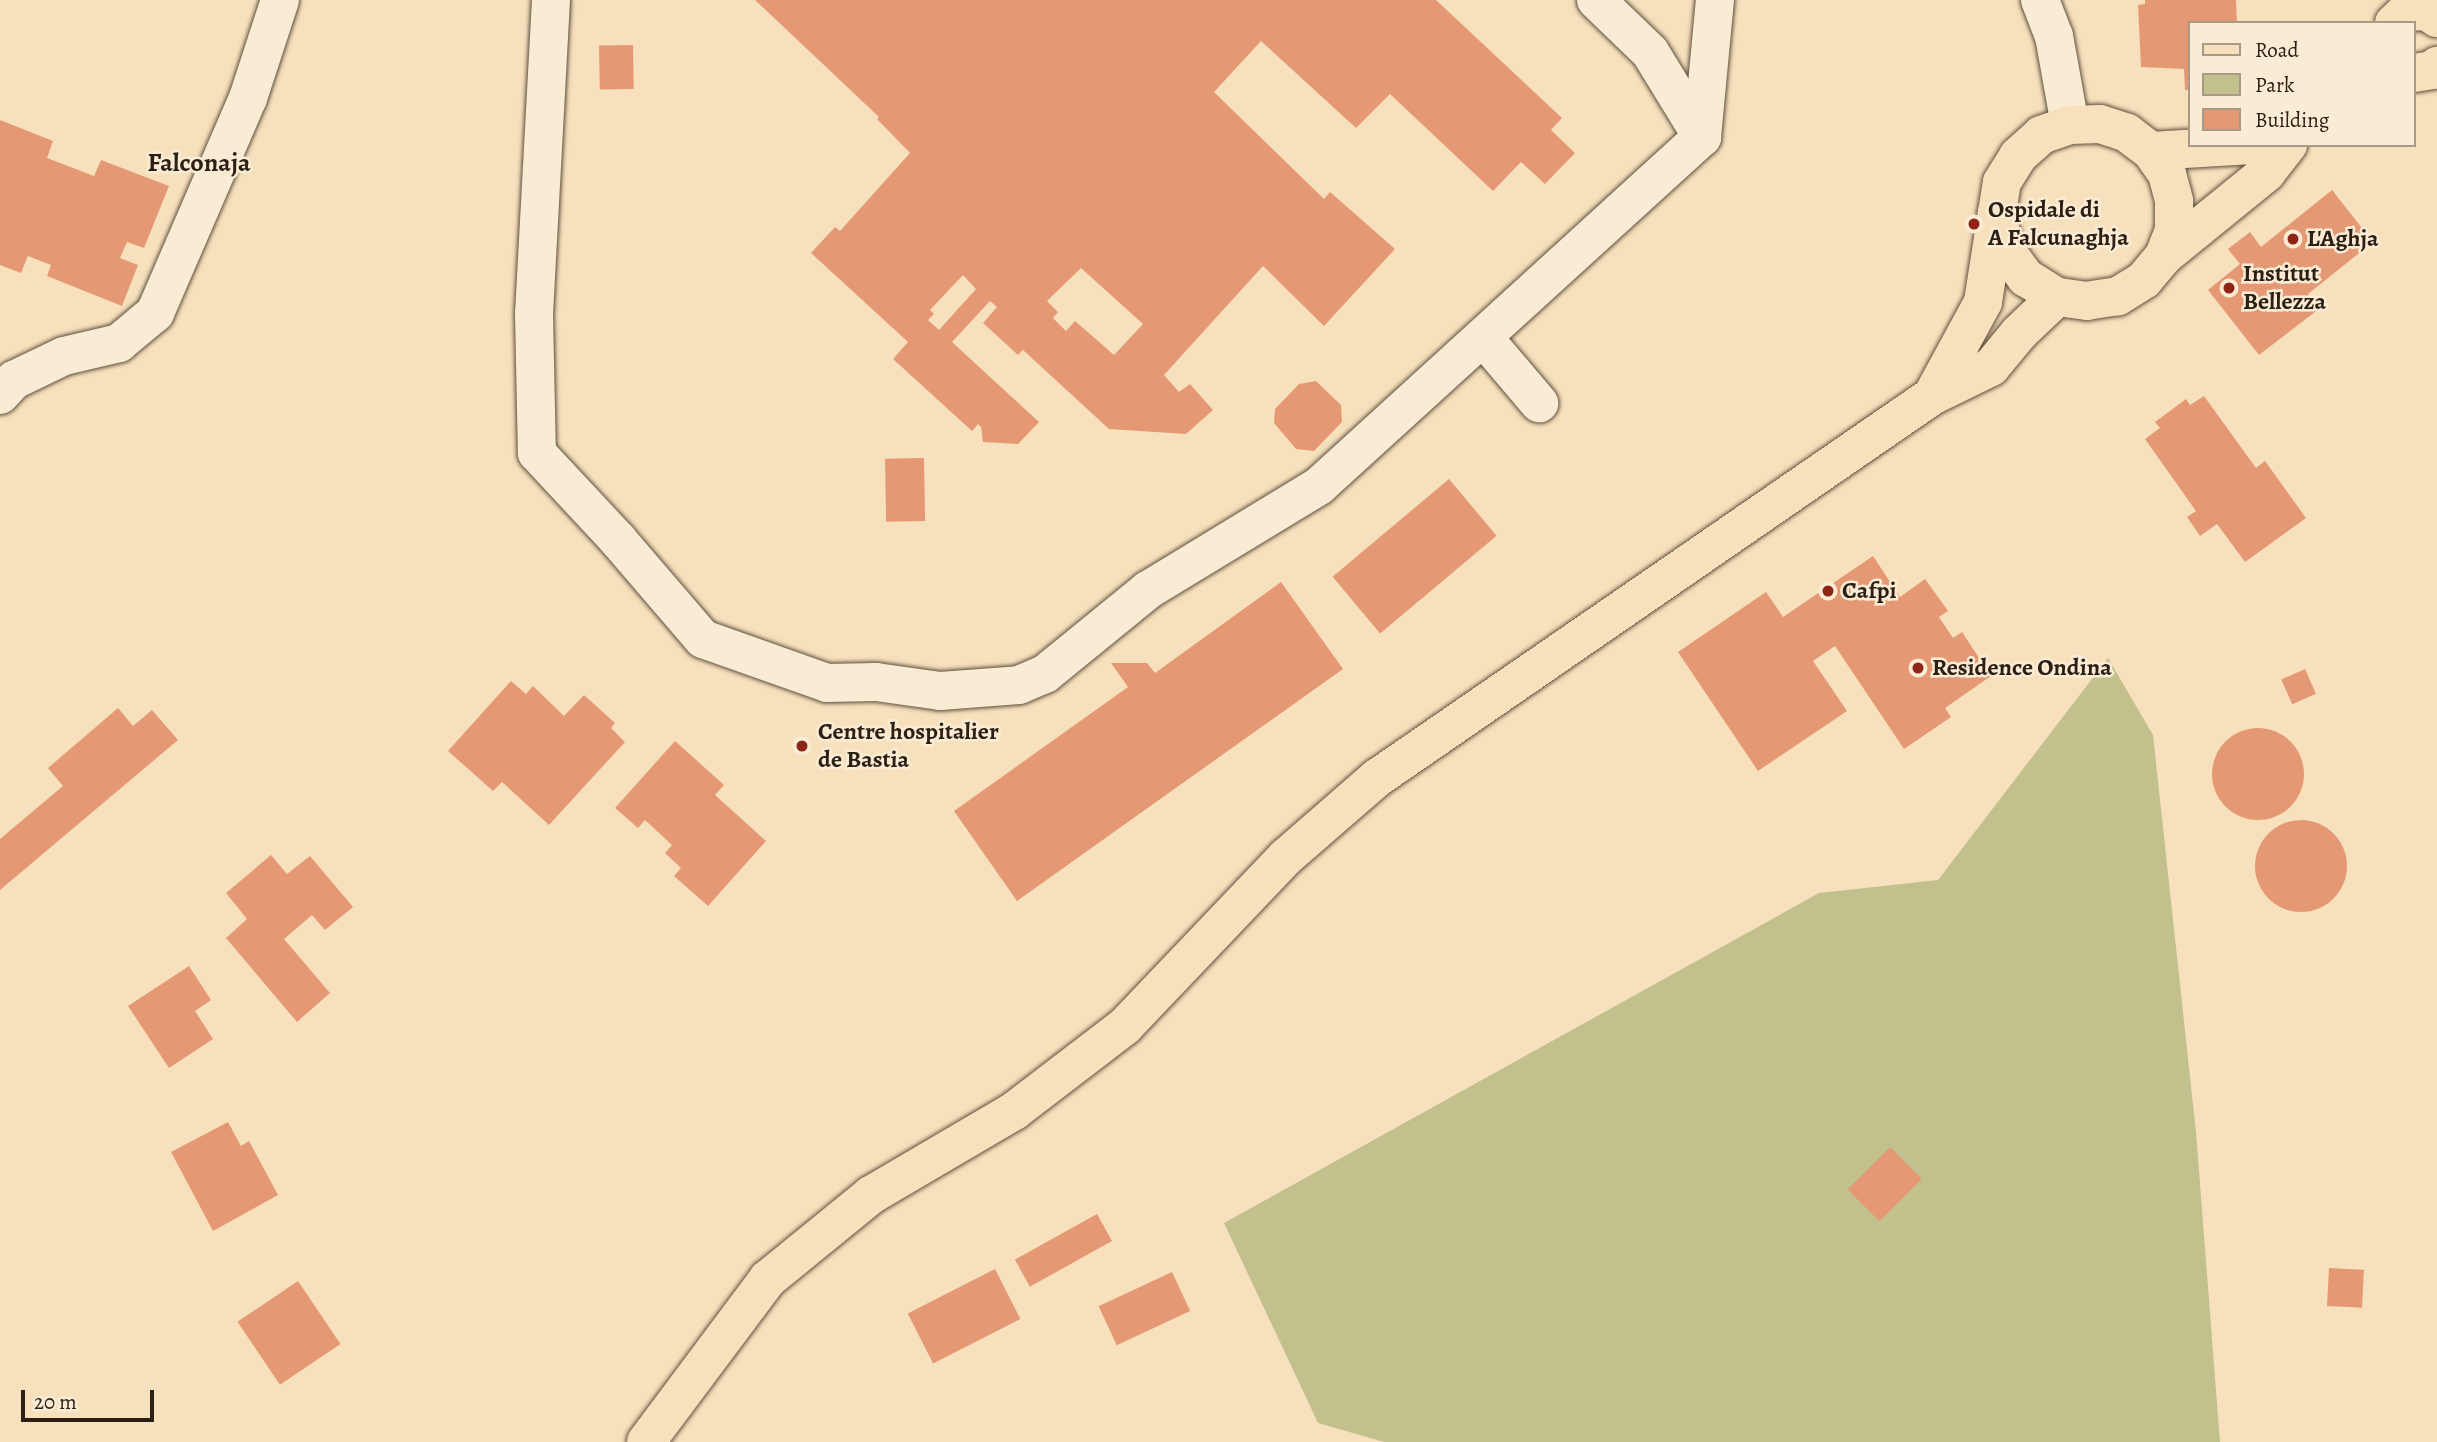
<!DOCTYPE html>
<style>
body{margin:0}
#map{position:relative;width:2437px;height:1442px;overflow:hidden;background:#f7e1bd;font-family:Alegreya,serif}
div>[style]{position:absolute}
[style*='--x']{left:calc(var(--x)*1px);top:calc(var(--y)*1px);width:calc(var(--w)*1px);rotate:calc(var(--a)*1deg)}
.green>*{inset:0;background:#c2c18e}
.building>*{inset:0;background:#e49974;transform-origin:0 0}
.round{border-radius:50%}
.roads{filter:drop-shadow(0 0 2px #5f503e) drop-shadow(0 0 2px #5f503e)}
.minor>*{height:38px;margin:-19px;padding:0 19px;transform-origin:19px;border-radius:19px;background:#faecd4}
.major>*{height:38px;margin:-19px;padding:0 19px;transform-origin:19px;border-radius:19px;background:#f7e1bd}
.dots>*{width:19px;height:19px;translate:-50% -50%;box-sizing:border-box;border:4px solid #faecd4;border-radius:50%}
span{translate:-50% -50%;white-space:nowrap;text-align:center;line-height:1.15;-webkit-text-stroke:5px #faecd4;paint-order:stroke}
.poi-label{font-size:24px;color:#2c2014;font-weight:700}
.left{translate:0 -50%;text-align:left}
.neighbourhood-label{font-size:26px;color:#2c2014;font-weight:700}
.legend{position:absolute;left:2188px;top:21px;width:228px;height:126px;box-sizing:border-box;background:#faecd4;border:2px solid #a89a87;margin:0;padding:9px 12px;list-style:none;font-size:21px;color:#2c2014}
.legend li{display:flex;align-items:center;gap:14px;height:35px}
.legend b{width:35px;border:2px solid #a89a87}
.scale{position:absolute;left:21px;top:1390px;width:133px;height:32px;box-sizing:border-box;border:4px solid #2c2014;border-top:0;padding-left:9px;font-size:21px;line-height:24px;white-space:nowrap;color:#2c2014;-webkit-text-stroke:5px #faecd4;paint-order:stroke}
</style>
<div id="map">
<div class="green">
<div style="clip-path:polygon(2108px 658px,2153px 735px,2196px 1132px,2220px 1442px,1384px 1442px,1318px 1423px,1224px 1223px,1819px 893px,1938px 880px)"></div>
</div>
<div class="building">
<div style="clip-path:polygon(evenodd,755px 0,1436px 0,1562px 118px,1551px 130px,1575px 153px,1545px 184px,1521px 162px,1493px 191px,1390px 94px,1356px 128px,1261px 41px,1214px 92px,1324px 199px,1330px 192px,1395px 249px,1324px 326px,1263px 266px,1164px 375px,1179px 392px,1190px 384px,1213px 410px,1186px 434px,1109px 429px,1023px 350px,1018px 355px,983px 323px,997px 307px,990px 301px,952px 342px,1039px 422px,1018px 444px,983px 442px,981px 427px,978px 424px,972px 431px,893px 359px,908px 342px,811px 253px,835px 227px,840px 231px,910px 153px,877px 119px,879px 117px,755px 0,1081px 268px,1143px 324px,1114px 355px,1075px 321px,1066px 331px,1053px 318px,1058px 312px,1047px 301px,1081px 268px,755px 0,963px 275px,976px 289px,939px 330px,928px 320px,934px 314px,930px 310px,963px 275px)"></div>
<div style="clip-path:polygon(2145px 0,2236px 0,2237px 23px,2190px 23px,2190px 90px,2185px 90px,2184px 69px,2141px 67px,2138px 5px,2145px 4px)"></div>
<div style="left:633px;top:45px;width:44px;height:34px;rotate:89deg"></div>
<div style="clip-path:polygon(0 120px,53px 141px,47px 158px,94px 176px,101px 160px,169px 186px,144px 248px,127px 242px,120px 258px,138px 265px,122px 306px,47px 276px,51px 265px,28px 256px,21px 273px,0 265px)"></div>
<div style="clip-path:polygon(2332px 190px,2373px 242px,2308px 294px,2320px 308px,2259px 355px,2208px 290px,2240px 264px,2228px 249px,2250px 232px,2261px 247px)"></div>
<div style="clip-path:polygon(1316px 381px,1341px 405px,1342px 422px,1314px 451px,1296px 449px,1274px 423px,1275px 409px,1299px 384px)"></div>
<div style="clip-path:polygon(2204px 396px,2256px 468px,2265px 461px,2306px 518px,2245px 562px,2217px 524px,2200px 536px,2187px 517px,2196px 511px,2145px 439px,2160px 428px,2155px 422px,2186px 399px,2190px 405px)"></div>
<div style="left:924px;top:458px;width:63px;height:39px;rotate:89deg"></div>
<div style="left:1449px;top:479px;width:74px;height:152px;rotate:50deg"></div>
<div style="clip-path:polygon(1873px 556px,1900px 597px,1925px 579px,1948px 611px,1939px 617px,1953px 638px,1962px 632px,1991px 676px,1945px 708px,1951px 717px,1904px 749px,1835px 646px,1813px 661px,1847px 711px,1758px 771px,1678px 652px,1766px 592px,1783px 617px)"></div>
<div style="clip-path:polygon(1281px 582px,1343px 669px,1017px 901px,954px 811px,1128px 687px,1111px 663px,1147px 663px,1155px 673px)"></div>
<div style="left:2305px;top:669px;width:27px;height:26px;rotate:66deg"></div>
<div style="clip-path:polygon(511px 681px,526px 694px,533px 686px,564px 716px,584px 695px,615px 723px,611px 728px,625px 742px,549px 825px,502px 782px,493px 791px,448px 751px)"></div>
<div style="clip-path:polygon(118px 708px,133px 726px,152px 710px,178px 740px,0 890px,0 839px,63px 786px,48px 768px)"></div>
<div class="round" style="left:2212px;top:728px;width:92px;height:92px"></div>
<div style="clip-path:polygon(675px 741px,724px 785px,715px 795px,766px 841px,708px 906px,674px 876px,681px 868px,665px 853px,672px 845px,645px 820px,638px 828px,615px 808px)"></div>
<div class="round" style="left:2255px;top:820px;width:92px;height:92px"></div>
<div style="clip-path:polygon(271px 855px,287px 874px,310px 856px,353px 907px,325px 930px,312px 915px,284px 939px,330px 993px,297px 1022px,226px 938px,247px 919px,226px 893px)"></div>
<div style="clip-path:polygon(189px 966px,211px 1000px,195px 1011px,213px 1039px,169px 1068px,128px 1006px)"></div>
<div style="clip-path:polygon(228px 1122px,241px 1146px,249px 1141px,278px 1195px,213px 1231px,171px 1152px)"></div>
<div style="left:1890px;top:1147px;width:45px;height:60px;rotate:45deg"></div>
<div style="left:1097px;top:1214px;width:31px;height:94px;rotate:61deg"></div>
<div style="left:2329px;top:1268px;width:35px;height:38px;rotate:3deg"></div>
<div style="left:995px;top:1269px;width:56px;height:98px;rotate:63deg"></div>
<div style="left:1172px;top:1272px;width:43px;height:81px;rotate:65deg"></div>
<div style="left:298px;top:1281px;width:76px;height:73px;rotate:56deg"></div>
</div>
<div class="roads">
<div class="minor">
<div style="--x:551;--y:0;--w:314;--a:93.1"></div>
<div style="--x:534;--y:314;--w:139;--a:88.8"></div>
<div style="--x:537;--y:453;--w:119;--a:47"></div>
<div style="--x:618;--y:540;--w:130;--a:49.4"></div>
<div style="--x:703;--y:639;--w:132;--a:19.5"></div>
<div style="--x:827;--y:683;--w:49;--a:-1.2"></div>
<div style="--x:876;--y:682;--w:65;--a:8"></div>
<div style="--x:940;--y:691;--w:79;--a:-4.3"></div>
<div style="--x:1019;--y:685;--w:28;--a:-23"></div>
<div style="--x:1045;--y:674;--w:133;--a:-39.2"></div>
<div style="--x:1148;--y:590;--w:200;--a:-31.3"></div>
<div style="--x:1319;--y:486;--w:518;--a:-42.34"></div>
<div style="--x:1702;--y:137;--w:138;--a:-84.6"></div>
<div style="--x:1596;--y:0;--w:75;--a:43.9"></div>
<div style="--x:1650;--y:52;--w:100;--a:58.5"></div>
<div style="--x:2040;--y:0;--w:39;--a:69"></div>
<div style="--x:2054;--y:36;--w:90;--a:79.8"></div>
<div style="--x:1483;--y:337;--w:87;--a:49.7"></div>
<div style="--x:0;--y:395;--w:21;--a:-47"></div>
<div style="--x:14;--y:380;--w:55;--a:-25.6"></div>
<div style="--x:64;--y:356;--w:57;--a:-13.3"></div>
<div style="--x:119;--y:343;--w:47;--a:-39.8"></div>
<div style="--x:155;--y:313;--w:234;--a:-66.6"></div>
<div style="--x:248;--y:98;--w:103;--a:-71.9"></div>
</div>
<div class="major">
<div style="--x:2394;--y:23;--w:12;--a:-42"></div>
<div style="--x:2403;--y:15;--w:13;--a:-18"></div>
<div style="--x:2415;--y:11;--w:13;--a:4"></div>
<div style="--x:2428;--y:12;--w:11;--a:34"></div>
<div style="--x:2414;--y:73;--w:19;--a:-9"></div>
<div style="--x:2433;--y:70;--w:6;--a:-45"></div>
<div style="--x:2151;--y:151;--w:101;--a:-3.4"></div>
<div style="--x:2164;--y:256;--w:132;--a:-39.1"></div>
<div style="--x:2266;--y:173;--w:36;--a:-52"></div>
<div style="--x:1932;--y:396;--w:107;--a:-61.5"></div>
<div style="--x:1983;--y:302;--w:90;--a:-81.1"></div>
<div style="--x:1997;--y:213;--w:31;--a:-81"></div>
<div style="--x:2002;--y:182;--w:31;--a:-58"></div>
<div style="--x:2018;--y:156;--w:31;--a:-42"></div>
<div style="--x:2041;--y:135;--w:31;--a:-19"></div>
<div style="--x:2070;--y:125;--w:30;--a:-2"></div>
<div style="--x:2100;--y:124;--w:28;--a:18"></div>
<div style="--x:2127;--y:133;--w:30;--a:37"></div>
<div style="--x:2151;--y:151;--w:28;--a:55"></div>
<div style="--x:2167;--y:174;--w:28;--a:75"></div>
<div style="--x:2174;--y:201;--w:29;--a:90"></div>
<div style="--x:2174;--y:230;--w:28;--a:111"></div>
<div style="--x:2164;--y:256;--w:31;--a:130"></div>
<div style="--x:2144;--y:280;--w:31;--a:148"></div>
<div style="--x:2118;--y:296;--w:31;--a:171"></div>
<div style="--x:2087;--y:301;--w:30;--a:-172"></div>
<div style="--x:2057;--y:297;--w:36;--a:-148"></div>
<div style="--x:2026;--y:278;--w:36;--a:-126"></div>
<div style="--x:2005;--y:249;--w:37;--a:-103"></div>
<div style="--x:646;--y:1442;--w:204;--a:-53.2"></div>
<div style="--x:768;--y:1279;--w:133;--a:-39.2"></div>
<div style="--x:871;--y:1195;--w:166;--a:-30.4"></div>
<div style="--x:1014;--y:1111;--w:140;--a:-37.4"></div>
<div style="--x:1125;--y:1026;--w:233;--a:-46.4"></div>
<div style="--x:1286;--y:857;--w:121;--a:-41"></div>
<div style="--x:1377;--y:778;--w:674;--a:-34.54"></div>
<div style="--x:1932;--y:396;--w:66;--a:-26.2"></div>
<div style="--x:1991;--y:367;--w:44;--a:-50.5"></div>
<div style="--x:2019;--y:333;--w:52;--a:-43.5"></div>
</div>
</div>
<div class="dots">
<div style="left:1974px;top:224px;background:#8f2418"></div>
<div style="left:2293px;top:239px;background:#8f2418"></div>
<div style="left:2229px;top:288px;background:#8f2418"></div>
<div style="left:1828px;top:591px;background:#8f2418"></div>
<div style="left:1918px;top:668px;background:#8f2418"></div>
<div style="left:802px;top:746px;background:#8f2418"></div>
</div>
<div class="poi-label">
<span class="left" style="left:1988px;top:224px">Ospidale di<br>A Falcunaghja</span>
<span class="left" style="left:2307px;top:239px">L'Aghja</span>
<span class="left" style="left:2243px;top:288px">Institut<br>Bellezza</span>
<span class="left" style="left:1842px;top:591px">Cafpi</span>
<span class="left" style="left:1932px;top:668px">Residence Ondina</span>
<span class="left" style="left:818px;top:746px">Centre hospitalier<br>de Bastia</span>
</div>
<div class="neighbourhood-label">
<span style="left:199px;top:163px">Falconaja</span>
</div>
<ul class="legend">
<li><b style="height:9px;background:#f7e1bd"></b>Road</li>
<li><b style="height:19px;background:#c2c18e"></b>Park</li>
<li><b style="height:19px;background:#e49974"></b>Building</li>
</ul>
<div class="scale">20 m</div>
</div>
